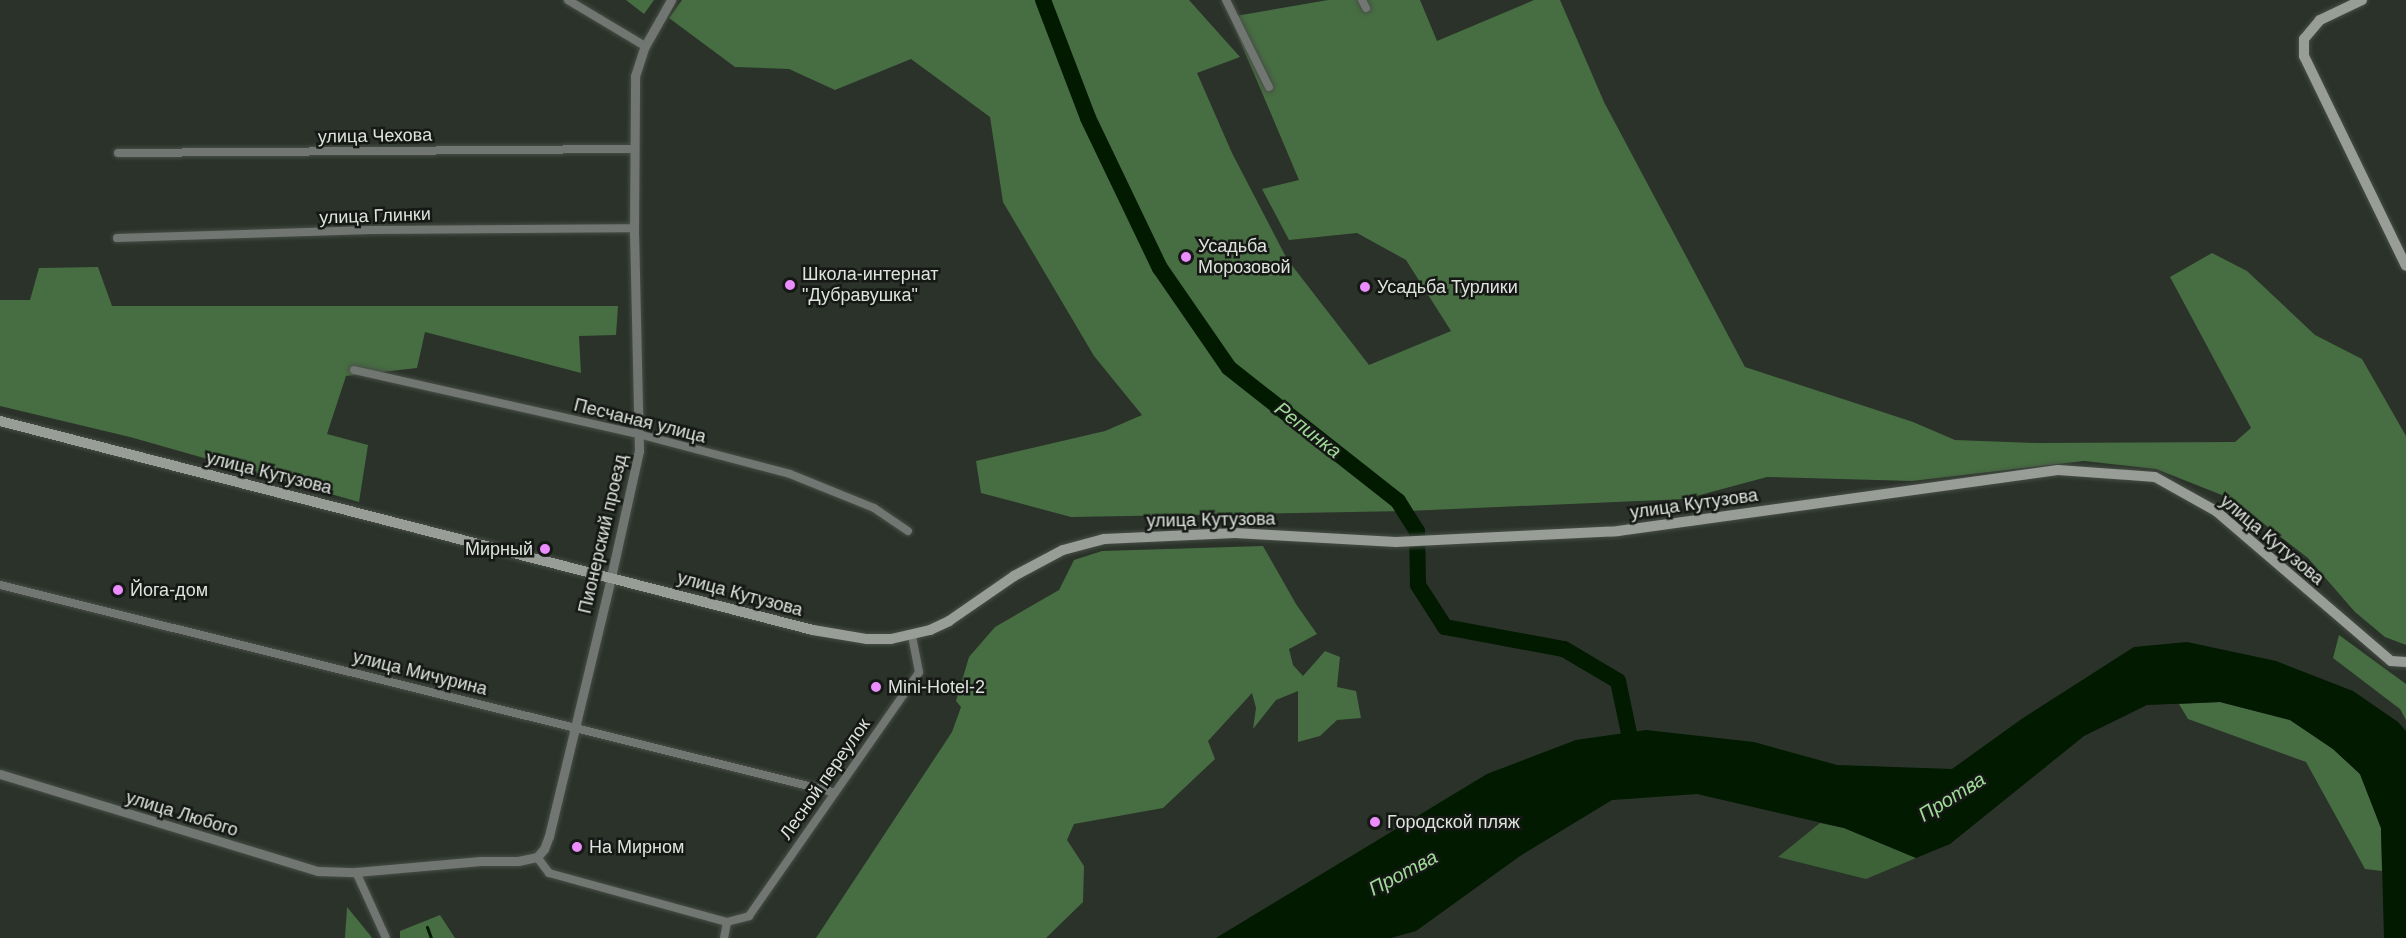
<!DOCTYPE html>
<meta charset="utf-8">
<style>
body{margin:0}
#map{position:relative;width:2406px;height:938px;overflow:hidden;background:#2a3229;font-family:Arial,sans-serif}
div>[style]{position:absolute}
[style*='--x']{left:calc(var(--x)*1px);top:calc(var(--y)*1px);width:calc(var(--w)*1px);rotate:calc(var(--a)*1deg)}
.green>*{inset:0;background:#3d6238}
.forest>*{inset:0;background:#476d42}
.water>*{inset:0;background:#011a00}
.stream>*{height:3px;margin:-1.5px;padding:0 1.5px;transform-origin:1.5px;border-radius:1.5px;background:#011a00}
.river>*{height:16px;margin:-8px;padding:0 8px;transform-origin:8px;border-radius:8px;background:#011a00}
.roads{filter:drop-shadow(0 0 2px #474e46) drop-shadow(0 0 2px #474e46)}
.minor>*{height:8px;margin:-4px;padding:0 4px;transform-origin:4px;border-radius:4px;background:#727672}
.tertiary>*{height:9px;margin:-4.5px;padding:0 4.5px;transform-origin:4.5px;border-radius:4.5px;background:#727672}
.secondary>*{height:10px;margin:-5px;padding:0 5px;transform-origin:5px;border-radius:5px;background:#989e97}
.dots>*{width:16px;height:16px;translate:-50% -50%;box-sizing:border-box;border:3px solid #151815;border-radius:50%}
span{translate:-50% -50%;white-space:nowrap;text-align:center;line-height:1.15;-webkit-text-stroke:5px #151815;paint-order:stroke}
.street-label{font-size:18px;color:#dee3dd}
.poi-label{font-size:18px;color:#dee3dd}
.left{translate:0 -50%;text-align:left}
.right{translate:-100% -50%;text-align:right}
.water-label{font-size:20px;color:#9fda97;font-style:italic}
</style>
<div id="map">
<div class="green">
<div style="clip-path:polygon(1820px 823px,1844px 828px,1916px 858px,1866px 879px,1778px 857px)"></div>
</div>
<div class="forest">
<div style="clip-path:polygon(626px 0,654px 0,644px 14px)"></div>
<div style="clip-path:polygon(682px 0,1189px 0,1240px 57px,1197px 73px,1232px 153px,1287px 259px,1369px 365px,1451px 331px,1406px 260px,1357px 233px,1289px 240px,1262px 189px,1299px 180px,1230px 17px,1328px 0,1420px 0,1437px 41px,1534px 0,1560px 0,1604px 102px,1745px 367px,1913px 422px,1955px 440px,2037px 443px,2235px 442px,2251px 428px,2170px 277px,2212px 253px,2247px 271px,2315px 335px,2362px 359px,2406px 436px,2406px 645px,2385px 637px,2355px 612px,2308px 558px,2232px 499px,2156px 469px,2084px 461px,1912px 481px,1767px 477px,1685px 499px,1407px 511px,1071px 517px,981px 493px,976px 461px,1105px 431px,1142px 415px,1094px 356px,1003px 202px,990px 117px,911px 59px,835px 90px,789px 69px,735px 67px,669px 18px)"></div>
<div style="clip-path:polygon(98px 267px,112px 306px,618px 306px,616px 335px,579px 336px,581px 373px,425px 332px,417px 368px,346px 376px,327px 434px,368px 445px,359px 502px,130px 437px,0 406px,0 300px,30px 300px,39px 268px)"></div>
<div style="clip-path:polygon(1263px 546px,1296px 604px,1317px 634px,1289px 649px,1293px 665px,1303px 676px,1325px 651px,1340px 657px,1337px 687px,1356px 691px,1361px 718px,1337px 720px,1320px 736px,1298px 742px,1298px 691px,1276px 700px,1253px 729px,1256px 708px,1252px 693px,1208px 741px,1215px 759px,1163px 808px,1074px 824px,1067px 840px,1084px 866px,1083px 902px,1046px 938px,816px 938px,952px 732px,961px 707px,956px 701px,969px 657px,995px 627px,1059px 590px,1074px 560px,1102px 551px)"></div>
<div style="clip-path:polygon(2339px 635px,2406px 684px,2406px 720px,2400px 709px,2333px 658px)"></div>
<div style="clip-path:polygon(2220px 702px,2290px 720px,2333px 749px,2360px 774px,2381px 828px,2382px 871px,2365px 869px,2306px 762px,2188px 719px,2179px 704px)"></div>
<div style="clip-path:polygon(347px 907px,370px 935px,372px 938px,345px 938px)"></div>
<div style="clip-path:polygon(440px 915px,455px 938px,400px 938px,400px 931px)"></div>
</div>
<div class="water">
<div style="clip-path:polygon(2187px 642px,2276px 661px,2353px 691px,2398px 722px,2406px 731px,2406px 938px,2384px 938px,2381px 828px,2360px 774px,2333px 749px,2290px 720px,2220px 702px,2147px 705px,2084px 736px,1950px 844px,1916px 858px,1844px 828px,1697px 794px,1612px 800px,1520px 856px,1416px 931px,1391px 938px,1216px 938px,1487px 774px,1576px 740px,1646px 730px,1754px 742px,1837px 765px,1952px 769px,2023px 718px,2134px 647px)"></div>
</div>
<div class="stream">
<div style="--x:427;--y:927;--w:12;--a:70"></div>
</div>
<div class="river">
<div style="--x:1043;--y:0;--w:126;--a:69.1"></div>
<div style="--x:1088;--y:118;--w:166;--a:64.4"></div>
<div style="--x:1160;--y:268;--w:121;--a:55.4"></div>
<div style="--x:1229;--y:368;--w:215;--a:38.2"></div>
<div style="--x:1398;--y:501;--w:36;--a:58"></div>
<div style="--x:1417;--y:531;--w:54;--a:88.9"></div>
<div style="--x:1418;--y:585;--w:50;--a:57.3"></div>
<div style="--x:1445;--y:627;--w:121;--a:10.5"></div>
<div style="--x:1564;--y:649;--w:63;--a:30.7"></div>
<div style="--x:1618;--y:681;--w:73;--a:78.1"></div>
</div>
<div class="roads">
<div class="minor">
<div style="--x:568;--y:0;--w:90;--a:30.9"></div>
<div style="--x:1226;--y:0;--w:97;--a:63.7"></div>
<div style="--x:1362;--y:0;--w:9;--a:63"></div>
<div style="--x:118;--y:153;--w:515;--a:-0.45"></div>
<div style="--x:117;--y:238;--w:254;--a:-1.8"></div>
<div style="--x:371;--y:230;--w:263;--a:-0.4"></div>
<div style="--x:354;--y:370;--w:291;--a:12.7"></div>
<div style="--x:638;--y:434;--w:157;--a:14.7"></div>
<div style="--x:790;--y:474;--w:91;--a:22"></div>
<div style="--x:874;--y:508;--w:41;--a:34.1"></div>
<div style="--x:0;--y:585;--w:858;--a:13.96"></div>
<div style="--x:537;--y:857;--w:20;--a:53"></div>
<div style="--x:549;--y:873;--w:185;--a:15.4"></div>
<div style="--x:727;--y:922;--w:23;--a:-15"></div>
<div style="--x:749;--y:916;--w:297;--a:-55.1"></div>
<div style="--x:919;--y:672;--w:38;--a:-101"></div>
<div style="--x:356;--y:872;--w:72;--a:65.6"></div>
<div style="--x:724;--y:938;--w:16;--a:-79"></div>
</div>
<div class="tertiary">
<div style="--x:0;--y:774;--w:332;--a:17"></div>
<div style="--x:318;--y:871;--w:38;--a:2"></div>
<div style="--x:356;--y:872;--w:125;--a:-5"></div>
<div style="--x:481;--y:861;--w:37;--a:0"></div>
<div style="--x:518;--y:861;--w:19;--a:-12"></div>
<div style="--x:537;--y:857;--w:11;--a:-49"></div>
<div style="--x:544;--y:849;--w:14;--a:-69"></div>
<div style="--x:549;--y:836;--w:266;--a:-76.5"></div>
<div style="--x:611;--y:577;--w:129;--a:-77.5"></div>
<div style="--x:639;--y:451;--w:217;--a:-91.3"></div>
<div style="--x:634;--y:234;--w:158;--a:-89.6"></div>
<div style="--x:635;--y:76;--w:32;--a:-72"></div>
<div style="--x:645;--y:46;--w:53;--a:-60.5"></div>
</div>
<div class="secondary">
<div style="--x:2362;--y:0;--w:47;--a:154.5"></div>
<div style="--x:2320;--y:20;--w:25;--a:130"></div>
<div style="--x:2304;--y:39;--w:17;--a:90"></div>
<div style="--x:2304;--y:56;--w:233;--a:64.1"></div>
<div style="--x:0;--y:421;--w:839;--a:14.42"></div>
<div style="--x:813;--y:630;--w:55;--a:9.5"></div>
<div style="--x:867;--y:639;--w:24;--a:0"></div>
<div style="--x:891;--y:639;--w:40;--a:-13"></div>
<div style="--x:930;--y:630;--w:21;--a:-25"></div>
<div style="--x:949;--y:621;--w:79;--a:-34.7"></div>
<div style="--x:1014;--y:576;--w:55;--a:-28"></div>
<div style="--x:1063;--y:550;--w:42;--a:-15"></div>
<div style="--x:1104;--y:539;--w:131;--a:-2.6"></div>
<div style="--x:1235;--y:533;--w:161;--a:3.2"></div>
<div style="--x:1396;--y:542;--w:222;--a:-2.8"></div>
<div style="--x:1618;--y:531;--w:444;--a:-7.9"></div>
<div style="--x:2058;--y:470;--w:97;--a:4.1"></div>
<div style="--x:2155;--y:477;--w:70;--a:29.1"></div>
<div style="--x:2216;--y:511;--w:230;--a:40.6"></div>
<div style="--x:2391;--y:661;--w:15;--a:4"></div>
</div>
</div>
<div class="dots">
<div style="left:1186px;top:257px;background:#eb8dfc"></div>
<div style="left:790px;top:285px;background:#eb8dfc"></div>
<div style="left:1365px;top:287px;background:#eb8dfc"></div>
<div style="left:545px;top:549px;background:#eb8dfc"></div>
<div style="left:118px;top:590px;background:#eb8dfc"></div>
<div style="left:876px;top:687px;background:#eb8dfc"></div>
<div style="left:1375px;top:822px;background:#eb8dfc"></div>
<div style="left:577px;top:847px;background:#eb8dfc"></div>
</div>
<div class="street-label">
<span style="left:375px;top:136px;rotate:-1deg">улица Чехова</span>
<span style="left:375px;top:216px;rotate:-2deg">улица Глинки</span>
<span style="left:640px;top:421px;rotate:14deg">Песчаная улица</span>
<span style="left:269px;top:473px;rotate:14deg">улица Кутузова</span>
<span style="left:1694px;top:504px;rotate:-8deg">улица Кутузова</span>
<span style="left:1211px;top:520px;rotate:-1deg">улица Кутузова</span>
<span style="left:603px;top:534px;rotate:-77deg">Пионерский проезд</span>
<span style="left:2272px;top:540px;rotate:40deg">улица Кутузова</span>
<span style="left:740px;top:594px;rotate:15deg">улица Кутузова</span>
<span style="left:420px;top:673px;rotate:14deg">улица Мичурина</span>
<span style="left:825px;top:779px;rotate:-55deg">Лесной переулок</span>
<span style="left:182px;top:814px;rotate:17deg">улица Любого</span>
</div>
<div class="poi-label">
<span class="left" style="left:1198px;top:257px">Усадьба<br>Морозовой</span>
<span class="left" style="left:802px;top:285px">Школа-интернат<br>"Дубравушка"</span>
<span class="left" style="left:1377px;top:287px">Усадьба Турлики</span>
<span class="right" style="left:533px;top:549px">Мирный</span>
<span class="left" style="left:130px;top:590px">Йога-дом</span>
<span class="left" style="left:888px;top:687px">Mini-Hotel-2</span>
<span class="left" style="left:1387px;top:822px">Городской пляж</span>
<span class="left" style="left:589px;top:847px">На Мирном</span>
</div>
<div class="water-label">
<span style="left:1308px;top:430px;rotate:38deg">Репинка</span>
<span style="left:1952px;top:797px;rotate:-32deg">Протва</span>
<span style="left:1403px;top:873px;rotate:-28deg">Протва</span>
</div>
</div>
